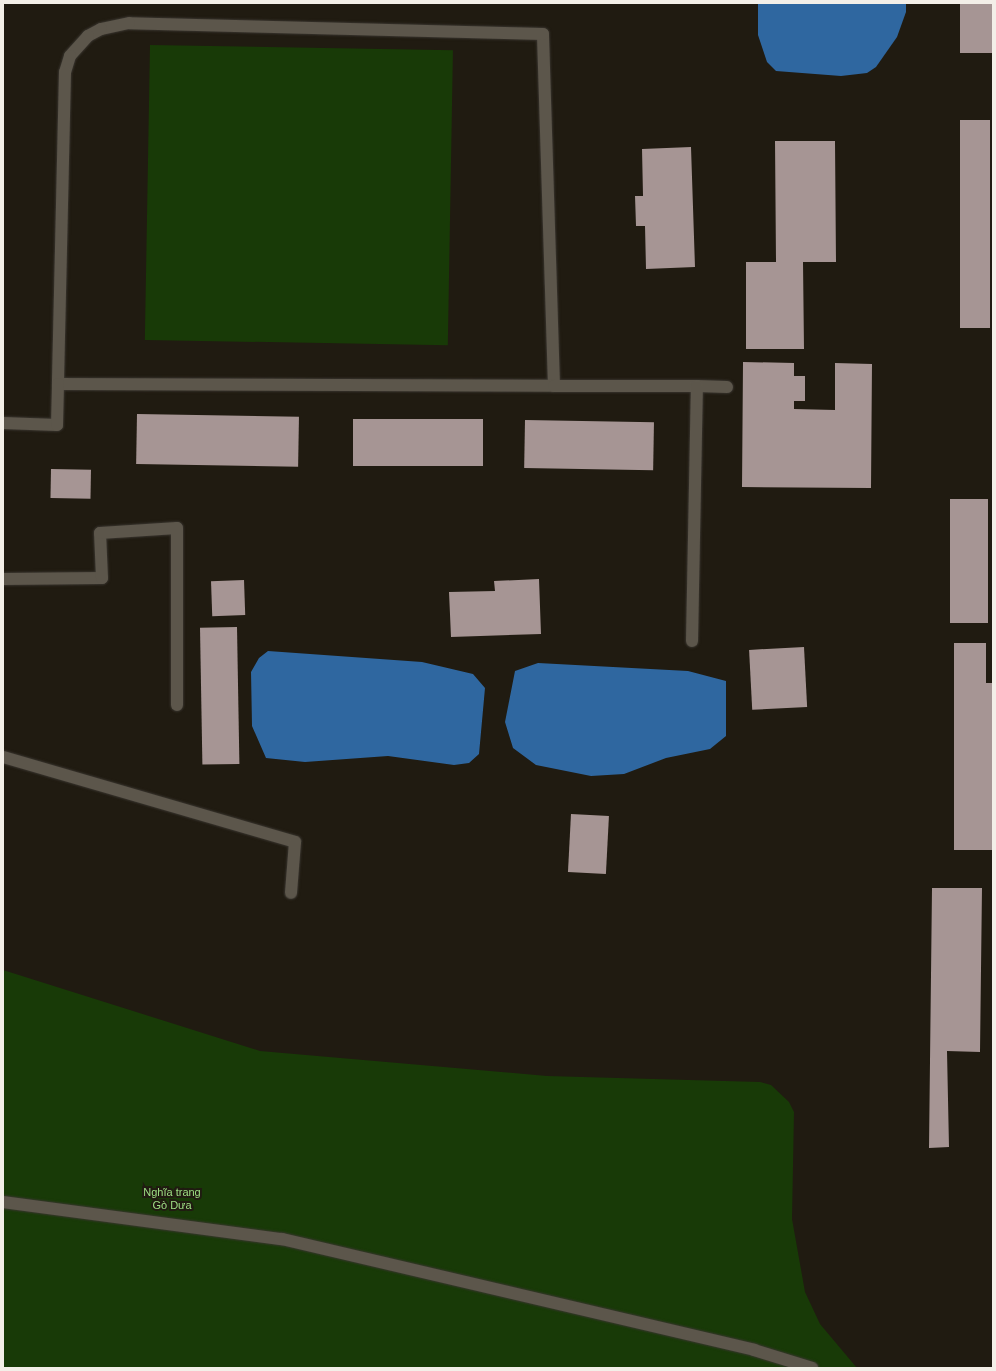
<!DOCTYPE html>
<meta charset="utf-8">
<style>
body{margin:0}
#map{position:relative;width:996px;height:1371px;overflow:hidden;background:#201b11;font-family:Helvetica,sans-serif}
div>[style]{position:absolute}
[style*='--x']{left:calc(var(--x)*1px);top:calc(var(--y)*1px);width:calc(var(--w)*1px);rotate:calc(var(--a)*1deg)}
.green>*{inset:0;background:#183a07;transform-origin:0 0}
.water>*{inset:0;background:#2f67a0}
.building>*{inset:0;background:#a69594;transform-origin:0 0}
.roads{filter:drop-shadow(0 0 1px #39352f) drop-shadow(0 0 1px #39352f)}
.minor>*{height:12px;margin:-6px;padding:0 6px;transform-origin:6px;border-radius:6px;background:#5c564b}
span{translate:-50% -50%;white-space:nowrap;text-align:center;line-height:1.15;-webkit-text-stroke:4px #201b11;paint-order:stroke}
.park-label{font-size:11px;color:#9edf84}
.frame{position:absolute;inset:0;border:4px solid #f3efe8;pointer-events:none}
</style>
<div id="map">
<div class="green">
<div style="left:150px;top:45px;width:303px;height:295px;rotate:1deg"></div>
<div style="clip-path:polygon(3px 970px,260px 1051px,547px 1076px,760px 1082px,771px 1085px,789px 1102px,794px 1112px,792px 1219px,805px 1292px,820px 1324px,857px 1368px,3px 1368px)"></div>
</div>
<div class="water">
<div style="clip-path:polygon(758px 3px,906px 3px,906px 12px,897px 37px,876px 67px,867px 73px,841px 76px,776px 71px,767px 62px,758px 35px)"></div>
<div style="clip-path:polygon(268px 651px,422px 662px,473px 674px,485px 688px,479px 754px,469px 763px,454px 765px,388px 756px,305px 762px,266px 758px,252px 726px,251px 672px,259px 658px)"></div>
<div style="clip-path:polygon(538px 663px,688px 671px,726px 681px,726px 736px,710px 749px,666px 758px,624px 774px,591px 776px,536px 765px,513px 748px,505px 722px,515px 671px)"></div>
</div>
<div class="building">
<div style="left:960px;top:3px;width:33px;height:50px"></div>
<div style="left:960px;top:120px;width:30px;height:208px"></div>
<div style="clip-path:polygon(775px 141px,835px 141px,836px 262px,803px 262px,804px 349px,746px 349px,746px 262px,776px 262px)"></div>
<div style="clip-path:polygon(691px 147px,695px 267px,646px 269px,645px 226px,636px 226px,635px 196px,643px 196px,642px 149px)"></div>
<div style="clip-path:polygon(743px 362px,794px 363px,794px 376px,805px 376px,805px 401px,794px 401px,794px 409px,835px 410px,835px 363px,872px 364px,871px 488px,742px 487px)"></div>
<div style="left:137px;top:414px;width:162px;height:50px;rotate:1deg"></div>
<div style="left:353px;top:419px;width:130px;height:47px"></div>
<div style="left:525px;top:420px;width:129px;height:48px;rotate:1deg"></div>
<div style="left:51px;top:469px;width:40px;height:29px;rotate:1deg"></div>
<div style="left:950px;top:499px;width:38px;height:124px"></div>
<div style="clip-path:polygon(539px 579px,541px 634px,451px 637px,449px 592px,495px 591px,494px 581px)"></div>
<div style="left:244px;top:580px;width:35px;height:33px;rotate:88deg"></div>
<div style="left:237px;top:627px;width:137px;height:37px;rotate:89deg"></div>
<div style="clip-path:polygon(954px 643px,986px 643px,986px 683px,993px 683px,993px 850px,954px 850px)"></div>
<div style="left:804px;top:647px;width:60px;height:55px;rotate:87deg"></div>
<div style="left:571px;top:814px;width:38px;height:58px;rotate:3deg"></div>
<div style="clip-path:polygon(932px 888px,982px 888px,980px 1052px,947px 1051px,949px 1147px,929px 1148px)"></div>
</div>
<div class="roads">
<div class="minor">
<div style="--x:554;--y:386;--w:352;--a:-91.8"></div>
<div style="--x:543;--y:34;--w:414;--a:-178.5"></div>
<div style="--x:129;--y:23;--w:29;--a:168"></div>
<div style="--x:101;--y:29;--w:15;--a:152"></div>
<div style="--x:88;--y:36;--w:27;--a:132"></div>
<div style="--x:70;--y:56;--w:17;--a:107"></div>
<div style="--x:65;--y:72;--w:312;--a:91.3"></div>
<div style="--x:58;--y:384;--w:496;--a:0.2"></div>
<div style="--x:554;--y:386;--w:143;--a:0"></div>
<div style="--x:697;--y:386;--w:30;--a:2"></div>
<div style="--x:3;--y:423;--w:54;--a:2.1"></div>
<div style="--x:57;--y:425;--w:41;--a:-88.6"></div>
<div style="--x:3;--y:579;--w:99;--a:-0.6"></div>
<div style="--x:102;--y:578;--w:45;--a:-92.5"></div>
<div style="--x:100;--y:533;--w:77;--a:-3.7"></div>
<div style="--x:177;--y:528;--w:177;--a:90"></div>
<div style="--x:692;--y:641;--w:255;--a:-88.9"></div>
<div style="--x:3;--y:757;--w:304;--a:16.2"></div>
<div style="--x:295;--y:842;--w:51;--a:94.5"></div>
<div style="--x:3;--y:1202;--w:281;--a:7.6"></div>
<div style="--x:282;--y:1239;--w:485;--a:13.2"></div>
<div style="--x:754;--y:1350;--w:61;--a:17.2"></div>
</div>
</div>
<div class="park-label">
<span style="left:172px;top:1199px">Nghĩa trang<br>Gò Dưa</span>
</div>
<div class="frame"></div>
</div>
